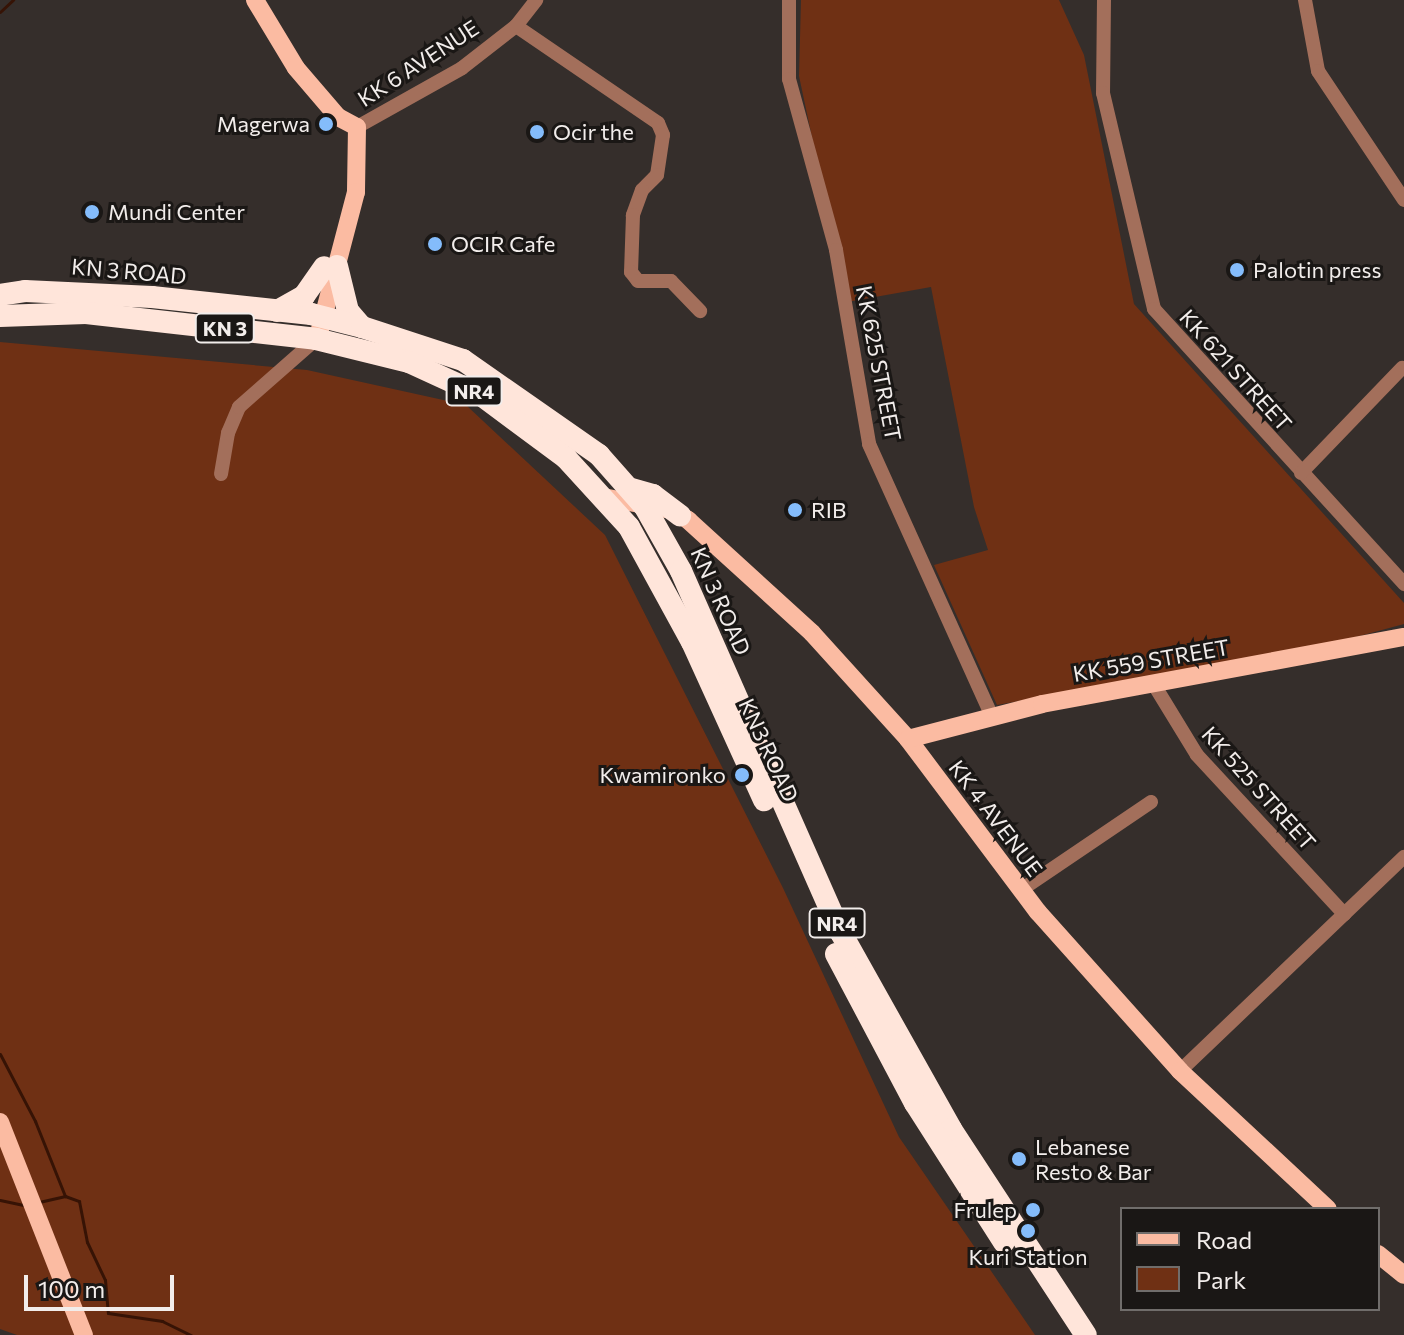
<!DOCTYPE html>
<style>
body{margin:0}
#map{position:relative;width:1404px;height:1335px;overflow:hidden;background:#352e2b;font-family:Commissioner,sans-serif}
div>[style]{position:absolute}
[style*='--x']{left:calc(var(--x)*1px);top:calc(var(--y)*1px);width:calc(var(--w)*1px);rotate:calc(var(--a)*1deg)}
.green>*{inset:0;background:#6f3014}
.stream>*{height:3px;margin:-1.5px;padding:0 1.5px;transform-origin:1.5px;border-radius:1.5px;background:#361305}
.minor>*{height:14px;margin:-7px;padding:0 7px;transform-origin:7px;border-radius:7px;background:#a36f5b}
.major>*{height:18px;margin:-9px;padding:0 9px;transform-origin:9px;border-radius:9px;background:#fbbba2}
.highway>*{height:22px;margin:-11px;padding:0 11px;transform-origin:11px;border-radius:11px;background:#ffe5da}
.dots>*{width:22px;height:22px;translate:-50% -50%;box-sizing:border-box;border:4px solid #1a1715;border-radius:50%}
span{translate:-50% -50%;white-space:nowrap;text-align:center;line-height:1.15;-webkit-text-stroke:6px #1a1715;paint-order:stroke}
.shield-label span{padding:2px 6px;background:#1a1715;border:2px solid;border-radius:6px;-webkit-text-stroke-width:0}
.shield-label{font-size:20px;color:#f2edeb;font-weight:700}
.street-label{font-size:22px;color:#f2edeb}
.poi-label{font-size:22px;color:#f2edeb}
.right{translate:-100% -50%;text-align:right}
.left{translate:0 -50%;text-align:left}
.legend{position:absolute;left:1120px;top:1207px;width:260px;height:104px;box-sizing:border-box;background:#1a1715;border:2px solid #706d6b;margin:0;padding:10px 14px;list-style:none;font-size:24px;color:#f2edeb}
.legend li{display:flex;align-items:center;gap:16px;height:40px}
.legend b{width:40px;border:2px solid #706d6b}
.scale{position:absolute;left:24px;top:1275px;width:150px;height:36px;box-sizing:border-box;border:4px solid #f2edeb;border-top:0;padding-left:10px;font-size:24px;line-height:28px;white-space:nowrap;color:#f2edeb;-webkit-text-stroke:6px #1a1715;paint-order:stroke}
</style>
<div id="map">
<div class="green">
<div style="clip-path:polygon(801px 0,1059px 0,1084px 55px,1134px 304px,1404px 603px,1404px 624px,1330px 644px,997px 705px,934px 565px,988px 550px,974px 507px,931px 287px,847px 302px,799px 76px)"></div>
<div style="clip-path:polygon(0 342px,307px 370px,466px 405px,605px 535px,783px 888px,899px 1137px,1035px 1335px,17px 1335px,0 1329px)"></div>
</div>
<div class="stream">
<div style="--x:0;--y:12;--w:18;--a:-43"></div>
<div style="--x:0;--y:1054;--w:76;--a:62.4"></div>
<div style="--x:35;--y:1121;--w:81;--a:68.2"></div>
<div style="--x:0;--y:1200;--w:25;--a:12"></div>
<div style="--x:39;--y:1202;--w:27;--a:-13"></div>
<div style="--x:65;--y:1196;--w:15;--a:20"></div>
<div style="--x:79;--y:1201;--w:42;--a:79"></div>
<div style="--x:87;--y:1242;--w:42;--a:64.7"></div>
<div style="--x:105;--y:1280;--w:33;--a:85"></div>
<div style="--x:108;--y:1313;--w:55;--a:8.4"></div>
<div style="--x:162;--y:1321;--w:32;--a:26"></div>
</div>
<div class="minor">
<div style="--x:789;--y:0;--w:79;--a:90"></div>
<div style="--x:789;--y:79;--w:177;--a:74.6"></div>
<div style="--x:836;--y:250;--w:197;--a:80.3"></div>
<div style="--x:869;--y:444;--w:299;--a:65.7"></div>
<div style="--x:1104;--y:0;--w:93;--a:90.6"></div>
<div style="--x:1103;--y:93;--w:222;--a:76.7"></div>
<div style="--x:1154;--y:309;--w:372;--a:47.7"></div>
<div style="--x:1305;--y:0;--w:72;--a:79.6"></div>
<div style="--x:1318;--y:71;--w:155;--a:56.3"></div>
<div style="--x:516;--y:26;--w:172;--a:34.3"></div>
<div style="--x:658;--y:123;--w:13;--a:67"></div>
<div style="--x:663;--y:135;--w:40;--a:98.5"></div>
<div style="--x:657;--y:175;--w:21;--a:135"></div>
<div style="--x:642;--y:190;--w:27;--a:110"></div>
<div style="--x:633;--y:215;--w:57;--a:92"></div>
<div style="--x:631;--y:272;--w:11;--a:52"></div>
<div style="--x:638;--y:281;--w:33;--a:0"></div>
<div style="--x:671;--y:281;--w:42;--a:46"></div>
<div style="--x:357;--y:127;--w:120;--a:-29.3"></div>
<div style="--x:462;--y:68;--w:68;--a:-37.9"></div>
<div style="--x:516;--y:26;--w:33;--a:-52"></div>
<div style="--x:1301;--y:473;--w:146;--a:-46.1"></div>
<div style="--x:221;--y:474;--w:42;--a:-80.3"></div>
<div style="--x:228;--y:433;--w:28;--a:-67"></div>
<div style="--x:239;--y:407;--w:103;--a:-41.4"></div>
<div style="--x:1153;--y:683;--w:84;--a:58.6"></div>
<div style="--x:1197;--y:755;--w:217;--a:47.2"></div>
<div style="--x:1021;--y:890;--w:157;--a:-34.1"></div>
<div style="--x:1180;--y:1071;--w:310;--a:-43.7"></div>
</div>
<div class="major">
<div style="--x:255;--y:0;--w:79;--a:58.9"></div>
<div style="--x:296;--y:68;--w:65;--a:49.4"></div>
<div style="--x:338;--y:117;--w:21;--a:28"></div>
<div style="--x:357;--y:127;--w:65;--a:90.9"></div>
<div style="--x:356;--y:192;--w:142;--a:104.7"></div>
<div style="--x:603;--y:497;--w:69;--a:10.8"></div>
<div style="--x:671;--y:510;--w:20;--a:30"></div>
<div style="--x:688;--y:520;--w:168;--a:42.3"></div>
<div style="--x:812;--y:633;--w:143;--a:47.8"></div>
<div style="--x:908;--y:739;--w:216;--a:53.1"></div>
<div style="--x:1038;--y:912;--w:213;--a:48.2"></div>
<div style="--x:1180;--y:1071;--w:202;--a:43"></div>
<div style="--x:908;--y:739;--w:138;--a:-14.6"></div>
<div style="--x:1042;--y:704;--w:368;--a:-10.5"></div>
<div style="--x:0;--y:1122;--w:229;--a:68.5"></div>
<div style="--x:1378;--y:1254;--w:33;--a:39"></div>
</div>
<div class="highway">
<div style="--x:337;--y:266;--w:46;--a:76.3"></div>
<div style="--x:348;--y:311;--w:21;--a:49"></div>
<div style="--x:0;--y:295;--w:25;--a:-9"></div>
<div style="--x:25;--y:291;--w:127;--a:2.7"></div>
<div style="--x:152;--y:297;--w:160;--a:6.1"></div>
<div style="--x:311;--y:314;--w:53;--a:14.3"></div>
<div style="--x:362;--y:327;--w:106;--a:18.1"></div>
<div style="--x:463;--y:360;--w:166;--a:34.9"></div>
<div style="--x:599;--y:455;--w:69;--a:48.5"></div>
<div style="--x:645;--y:507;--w:73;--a:60.6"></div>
<div style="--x:681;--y:571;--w:394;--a:66.2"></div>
<div style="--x:840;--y:931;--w:227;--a:60.7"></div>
<div style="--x:951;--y:1129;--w:246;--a:56.8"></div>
<div style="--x:277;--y:311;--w:31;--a:-29"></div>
<div style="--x:304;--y:296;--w:35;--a:-55"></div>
<div style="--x:0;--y:316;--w:86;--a:-2"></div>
<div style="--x:86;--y:313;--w:231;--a:6.4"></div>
<div style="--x:316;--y:339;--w:96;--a:13.9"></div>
<div style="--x:409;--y:362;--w:79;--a:24.6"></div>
<div style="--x:481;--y:395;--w:106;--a:36.5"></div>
<div style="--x:566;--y:458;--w:93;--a:47.6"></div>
<div style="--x:629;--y:527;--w:131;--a:61.3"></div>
<div style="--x:692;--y:642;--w:174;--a:65.5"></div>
<div style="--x:632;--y:489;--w:22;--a:16"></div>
<div style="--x:653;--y:495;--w:34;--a:37"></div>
<div style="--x:836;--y:954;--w:169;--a:62.1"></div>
<div style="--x:915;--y:1103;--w:165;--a:57.4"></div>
</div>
<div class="dots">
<div style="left:326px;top:124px;background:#84bcfb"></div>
<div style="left:537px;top:132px;background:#84bcfb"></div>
<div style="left:92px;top:212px;background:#84bcfb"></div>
<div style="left:435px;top:244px;background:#84bcfb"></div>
<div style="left:1237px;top:270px;background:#84bcfb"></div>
<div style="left:795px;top:510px;background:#84bcfb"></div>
<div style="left:742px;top:775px;background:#84bcfb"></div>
<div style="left:1019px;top:1159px;background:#84bcfb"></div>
<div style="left:1033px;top:1210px;background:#84bcfb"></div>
<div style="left:1028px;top:1231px;background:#84bcfb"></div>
</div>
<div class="shield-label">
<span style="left:225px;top:328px">KN 3</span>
<span style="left:474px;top:391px">NR4</span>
<span style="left:837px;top:923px">NR4</span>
</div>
<div class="street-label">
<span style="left:418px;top:63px;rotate:-33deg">KK 6 AVENUE</span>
<span style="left:129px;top:271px;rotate:5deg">KN 3 ROAD</span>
<span style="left:879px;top:363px;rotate:79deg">KK 625 STREET</span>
<span style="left:1236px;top:370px;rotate:48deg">KK 621 STREET</span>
<span style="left:721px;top:601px;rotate:66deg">KN 3 ROAD</span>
<span style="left:1151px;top:660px;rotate:-10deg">KK 559 STREET</span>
<span style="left:769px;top:750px;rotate:65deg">KN3 ROAD</span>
<span style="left:1259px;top:788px;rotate:48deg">KK 525 STREET</span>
<span style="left:996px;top:818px;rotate:53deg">KK 4 AVENUE</span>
</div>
<div class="poi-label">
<span class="right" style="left:310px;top:124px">Magerwa</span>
<span class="left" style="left:553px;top:132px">Ocir the</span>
<span class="left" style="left:108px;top:212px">Mundi Center</span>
<span class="left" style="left:451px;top:244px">OCIR Cafe</span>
<span class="left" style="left:1253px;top:270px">Palotin press</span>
<span class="left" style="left:811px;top:510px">RIB</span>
<span class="right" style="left:726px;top:775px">Kwamironko</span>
<span class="left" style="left:1035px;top:1159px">Lebanese<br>Resto &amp; Bar</span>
<span class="right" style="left:1017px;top:1210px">Frulep</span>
<span style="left:1028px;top:1257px">Kuri Station</span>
</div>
<ul class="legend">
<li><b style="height:10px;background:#fbbba2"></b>Road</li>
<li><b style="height:22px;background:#6f3014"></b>Park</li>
</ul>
<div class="scale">100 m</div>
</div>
